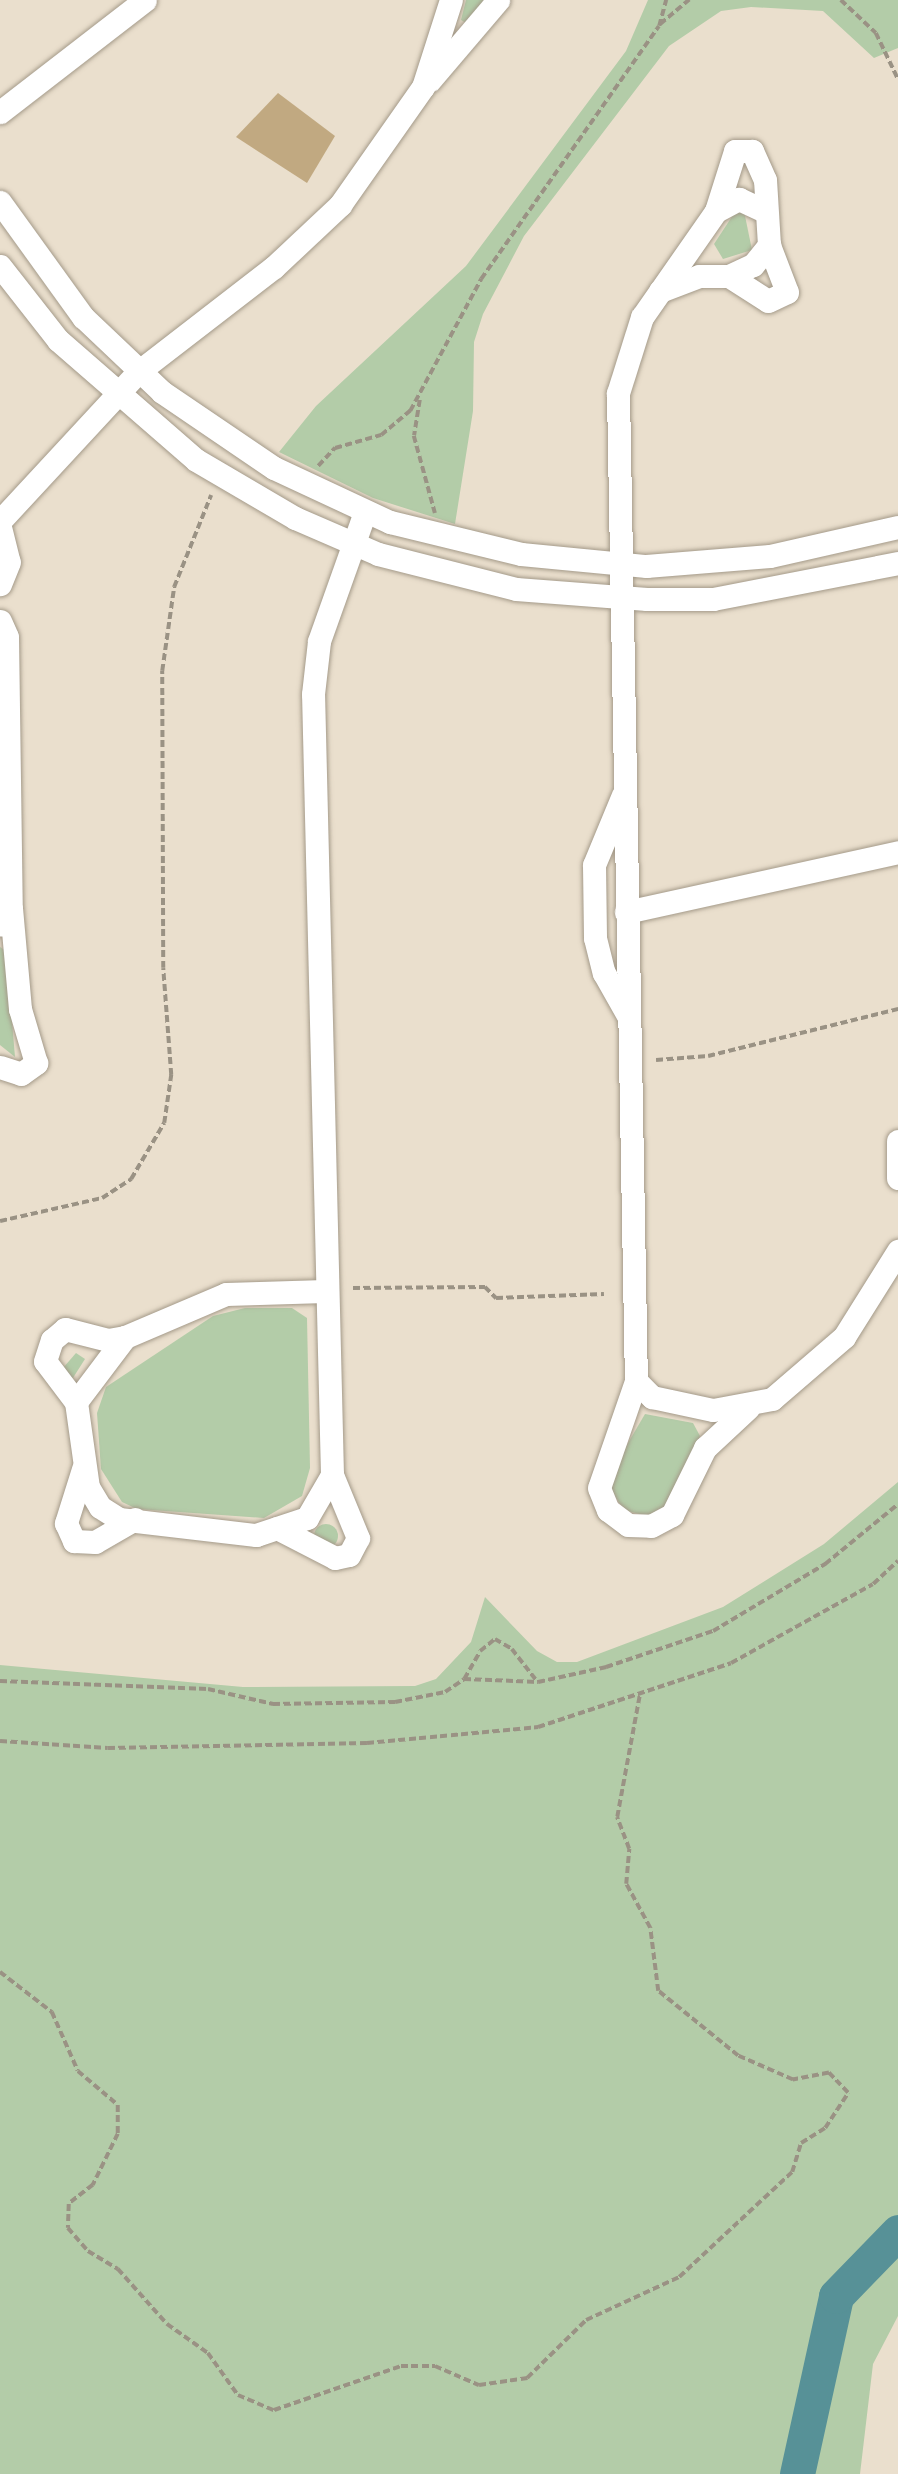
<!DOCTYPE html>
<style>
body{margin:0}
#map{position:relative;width:898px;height:2474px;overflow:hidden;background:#eadfcd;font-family:"Crimson Pro",serif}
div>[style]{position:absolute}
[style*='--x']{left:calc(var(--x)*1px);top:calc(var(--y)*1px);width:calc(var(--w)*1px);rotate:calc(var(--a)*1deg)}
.green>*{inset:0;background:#b3cca8}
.round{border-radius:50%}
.river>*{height:35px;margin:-17.5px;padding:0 17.5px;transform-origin:17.5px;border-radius:17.5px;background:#579197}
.building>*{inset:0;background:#c1a981}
.path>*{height:3.5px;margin-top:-1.75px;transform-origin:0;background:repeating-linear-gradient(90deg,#9a9284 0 7px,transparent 0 10.5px)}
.roads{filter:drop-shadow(0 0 2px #a49a89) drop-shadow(0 0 2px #a49a89)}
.minor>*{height:23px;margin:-11.5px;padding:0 11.5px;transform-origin:11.5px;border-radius:11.5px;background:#fff}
span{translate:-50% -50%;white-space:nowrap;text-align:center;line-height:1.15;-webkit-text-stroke:7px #eadfcd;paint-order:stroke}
</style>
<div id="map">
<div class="green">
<div style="clip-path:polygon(466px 0,484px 0,466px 23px,461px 20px)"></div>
<div style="clip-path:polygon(648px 0,898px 0,898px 48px,874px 58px,823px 11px,751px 7px,721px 11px,669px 46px,524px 236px,483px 314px,474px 342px,473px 411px,455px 524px,373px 498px,279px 452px,316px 406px,466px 266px,626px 51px)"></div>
<div style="clip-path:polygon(744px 211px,752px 250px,723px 259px,714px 244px,735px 212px)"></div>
<div style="clip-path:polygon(0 947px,6px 951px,15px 1057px,0 1045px)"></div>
<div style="clip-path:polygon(245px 1308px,292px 1308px,307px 1318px,310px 1468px,302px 1496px,264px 1518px,137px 1509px,122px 1502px,101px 1469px,97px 1413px,106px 1387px,213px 1316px)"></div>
<div style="clip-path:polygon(76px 1353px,85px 1359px,71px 1381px,63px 1368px)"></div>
<div style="clip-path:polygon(645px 1414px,693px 1423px,700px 1436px,664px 1507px,647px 1516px,624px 1510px,611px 1490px,611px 1472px)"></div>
<div style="clip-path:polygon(898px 1482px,898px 2316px,873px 2364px,860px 2474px,0 2474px,0 1665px,243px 1687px,415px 1686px,436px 1679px,471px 1642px,485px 1597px,537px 1651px,557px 1662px,577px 1662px,723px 1607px,824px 1544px)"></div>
<div class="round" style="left:314px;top:1524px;width:24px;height:24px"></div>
</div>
<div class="river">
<div style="--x:797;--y:2474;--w:182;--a:-77.6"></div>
<div style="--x:836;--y:2296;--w:89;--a:-45.9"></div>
</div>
<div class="building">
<div style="clip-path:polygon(278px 93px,335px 136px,307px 183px,236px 137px)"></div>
</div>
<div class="path">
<div style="--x:841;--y:0;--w:48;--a:43.3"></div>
<div style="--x:876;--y:33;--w:51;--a:64.4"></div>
<div style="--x:660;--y:24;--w:38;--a:-40"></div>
<div style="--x:420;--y:400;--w:36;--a:99"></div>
<div style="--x:414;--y:436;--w:80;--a:74.7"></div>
<div style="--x:318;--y:466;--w:25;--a:-47"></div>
<div style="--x:335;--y:448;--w:48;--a:-15.8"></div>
<div style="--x:381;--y:435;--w:38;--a:-40"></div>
<div style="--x:410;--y:411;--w:150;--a:-61.7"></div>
<div style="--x:481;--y:279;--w:309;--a:-54.9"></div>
<div style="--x:659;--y:26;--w:27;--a:-75"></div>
<div style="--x:656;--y:1060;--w:52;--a:-4.4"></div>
<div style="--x:708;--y:1056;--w:196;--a:-13.9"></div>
<div style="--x:0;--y:1221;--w:105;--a:-12.7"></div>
<div style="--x:102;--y:1198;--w:35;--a:-33"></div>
<div style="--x:131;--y:1179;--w:65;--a:-59.5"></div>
<div style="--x:164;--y:1123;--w:49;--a:-81.7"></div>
<div style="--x:171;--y:1075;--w:107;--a:-94.3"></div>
<div style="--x:163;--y:968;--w:297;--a:-90.2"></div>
<div style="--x:162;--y:671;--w:85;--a:-81.9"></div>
<div style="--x:174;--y:587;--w:99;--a:-68.1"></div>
<div style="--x:353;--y:1288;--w:132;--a:-0.4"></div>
<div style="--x:485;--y:1287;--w:16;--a:45"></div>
<div style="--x:496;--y:1298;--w:108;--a:-2.1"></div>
<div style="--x:464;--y:1679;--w:32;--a:-60"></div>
<div style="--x:480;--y:1651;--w:19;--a:-39"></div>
<div style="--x:495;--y:1639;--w:20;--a:30"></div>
<div style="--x:512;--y:1649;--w:41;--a:52"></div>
<div style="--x:0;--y:1681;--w:208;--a:2.2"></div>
<div style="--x:208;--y:1689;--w:67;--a:13"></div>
<div style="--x:273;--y:1704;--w:122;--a:-0.9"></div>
<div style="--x:395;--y:1702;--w:51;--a:-11.3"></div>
<div style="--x:445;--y:1692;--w:23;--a:-34"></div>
<div style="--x:464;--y:1679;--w:74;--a:2.3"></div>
<div style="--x:538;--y:1682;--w:70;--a:-12.4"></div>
<div style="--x:606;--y:1667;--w:113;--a:-18.6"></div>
<div style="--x:713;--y:1631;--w:131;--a:-30.9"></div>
<div style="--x:825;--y:1564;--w:94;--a:-39.4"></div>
<div style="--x:0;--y:1741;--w:108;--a:3.7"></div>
<div style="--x:108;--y:1748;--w:259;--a:-1.1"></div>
<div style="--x:367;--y:1743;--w:172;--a:-5.3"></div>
<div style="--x:538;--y:1727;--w:203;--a:-18.3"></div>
<div style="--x:731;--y:1663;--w:162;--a:-29.1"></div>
<div style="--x:873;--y:1584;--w:34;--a:-43"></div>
<div style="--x:0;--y:1972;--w:66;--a:37.6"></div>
<div style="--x:52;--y:2012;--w:64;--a:66.2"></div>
<div style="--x:78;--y:2071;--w:52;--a:40.4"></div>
<div style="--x:118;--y:2105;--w:29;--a:90"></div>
<div style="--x:118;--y:2134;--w:57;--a:116.1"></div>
<div style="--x:93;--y:2185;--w:31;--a:142"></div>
<div style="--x:69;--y:2204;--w:24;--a:92"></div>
<div style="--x:68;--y:2228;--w:30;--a:49"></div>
<div style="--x:88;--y:2251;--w:35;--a:31"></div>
<div style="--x:118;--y:2269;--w:74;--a:48.3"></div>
<div style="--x:167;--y:2324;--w:50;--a:35.3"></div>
<div style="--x:208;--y:2353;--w:52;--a:54.5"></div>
<div style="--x:238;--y:2395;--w:39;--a:23"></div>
<div style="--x:274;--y:2410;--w:134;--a:-19.1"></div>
<div style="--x:401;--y:2366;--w:34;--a:0"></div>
<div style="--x:435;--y:2366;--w:48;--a:23.4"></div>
<div style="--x:479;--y:2385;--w:49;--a:-8.3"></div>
<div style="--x:527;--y:2378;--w:83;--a:-44.5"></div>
<div style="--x:586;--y:2320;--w:102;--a:-24.8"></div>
<div style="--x:679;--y:2277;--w:154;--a:-42.9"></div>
<div style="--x:792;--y:2172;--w:30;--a:-73"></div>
<div style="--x:801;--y:2143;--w:28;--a:-32"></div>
<div style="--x:825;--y:2128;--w:42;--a:-56.7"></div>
<div style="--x:848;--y:2093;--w:28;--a:-134"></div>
<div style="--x:829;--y:2073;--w:37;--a:169"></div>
<div style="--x:793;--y:2080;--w:60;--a:-156.4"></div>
<div style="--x:738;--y:2056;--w:103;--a:-140.9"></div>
<div style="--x:658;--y:1991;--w:64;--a:-97.2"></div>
<div style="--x:650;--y:1928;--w:50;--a:-118.6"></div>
<div style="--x:626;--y:1884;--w:35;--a:-85"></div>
<div style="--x:629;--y:1849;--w:34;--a:-111"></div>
<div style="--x:617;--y:1817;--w:126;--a:-79.5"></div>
</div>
<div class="roads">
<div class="minor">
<div style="--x:430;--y:80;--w:105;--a:-49.6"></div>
<div style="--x:0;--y:112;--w:183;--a:-37.7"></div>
<div style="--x:0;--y:202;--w:142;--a:54.2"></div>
<div style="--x:83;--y:317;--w:109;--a:43.5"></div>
<div style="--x:162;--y:392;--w:135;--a:34.2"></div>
<div style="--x:274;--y:468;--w:128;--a:25"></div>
<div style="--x:390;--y:522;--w:135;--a:13.7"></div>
<div style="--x:521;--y:554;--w:126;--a:5.5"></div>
<div style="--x:646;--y:566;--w:124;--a:-4.6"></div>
<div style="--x:770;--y:556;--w:131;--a:-12.8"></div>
<div style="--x:716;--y:211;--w:26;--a:-28"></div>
<div style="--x:739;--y:199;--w:26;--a:25"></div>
<div style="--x:0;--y:266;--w:94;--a:51.9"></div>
<div style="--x:58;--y:340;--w:183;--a:41"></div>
<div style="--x:196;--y:460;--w:115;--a:30.4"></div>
<div style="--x:295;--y:518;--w:90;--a:23.4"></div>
<div style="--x:378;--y:554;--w:142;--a:14.2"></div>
<div style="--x:516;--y:589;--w:131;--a:4.4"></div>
<div style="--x:647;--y:599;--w:66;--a:0"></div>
<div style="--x:713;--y:599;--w:188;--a:-11"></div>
<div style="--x:729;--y:276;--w:26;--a:-25"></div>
<div style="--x:753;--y:265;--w:26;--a:-51"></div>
<div style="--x:660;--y:291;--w:42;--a:-21"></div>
<div style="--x:699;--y:276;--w:30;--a:0"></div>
<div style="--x:729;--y:276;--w:46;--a:32.7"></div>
<div style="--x:768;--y:301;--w:21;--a:-25"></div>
<div style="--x:787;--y:292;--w:50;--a:-111"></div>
<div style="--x:769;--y:245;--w:65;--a:-93.5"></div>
<div style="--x:765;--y:180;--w:32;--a:-114"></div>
<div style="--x:752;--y:151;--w:17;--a:180"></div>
<div style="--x:735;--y:151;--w:63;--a:107.6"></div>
<div style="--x:716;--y:211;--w:129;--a:124.9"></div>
<div style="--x:642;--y:317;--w:80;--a:107.5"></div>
<div style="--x:618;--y:393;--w:988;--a:88.96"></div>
<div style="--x:636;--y:1381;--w:23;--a:45"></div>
<div style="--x:652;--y:1397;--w:62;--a:12"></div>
<div style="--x:713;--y:1410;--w:60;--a:-10.6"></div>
<div style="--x:772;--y:1399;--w:95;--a:-40.7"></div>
<div style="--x:844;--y:1337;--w:102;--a:-57.9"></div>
<div style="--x:0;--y:521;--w:203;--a:-47.2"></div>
<div style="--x:138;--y:372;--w:172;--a:-37.7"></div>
<div style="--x:274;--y:267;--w:91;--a:-43.2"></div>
<div style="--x:340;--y:205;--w:144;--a:-54.9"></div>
<div style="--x:423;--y:87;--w:91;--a:-72.2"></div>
<div style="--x:0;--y:527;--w:36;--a:76"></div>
<div style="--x:9;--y:562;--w:24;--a:112"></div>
<div style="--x:0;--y:621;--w:17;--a:66"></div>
<div style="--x:7;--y:637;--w:272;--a:89.2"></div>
<div style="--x:11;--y:909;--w:19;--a:125"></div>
<div style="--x:623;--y:795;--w:76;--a:112.5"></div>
<div style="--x:594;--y:865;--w:73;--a:89.2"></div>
<div style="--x:595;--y:938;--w:36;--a:76"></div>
<div style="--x:604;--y:973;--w:47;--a:60.7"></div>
<div style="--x:626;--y:912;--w:279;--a:-12.4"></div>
<div style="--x:0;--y:1067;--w:22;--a:18"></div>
<div style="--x:21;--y:1074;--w:19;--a:-36"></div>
<div style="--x:36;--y:1063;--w:56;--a:-106.5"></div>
<div style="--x:20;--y:1009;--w:100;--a:-95.1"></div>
<div style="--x:898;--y:1141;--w:37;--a:90"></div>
<div style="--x:325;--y:1291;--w:99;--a:178.3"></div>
<div style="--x:226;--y:1294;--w:110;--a:156.9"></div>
<div style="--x:125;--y:1337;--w:81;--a:127"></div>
<div style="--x:76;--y:1402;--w:86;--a:82"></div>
<div style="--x:88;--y:1487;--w:23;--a:59"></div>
<div style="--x:100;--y:1507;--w:22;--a:32"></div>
<div style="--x:119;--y:1519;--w:138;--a:6.7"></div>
<div style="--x:256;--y:1535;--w:54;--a:-18.4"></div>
<div style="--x:307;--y:1518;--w:50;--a:-59.8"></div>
<div style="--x:332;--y:1475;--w:781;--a:-91.39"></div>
<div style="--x:313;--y:694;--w:53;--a:-83.5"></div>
<div style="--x:319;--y:641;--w:137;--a:-70.4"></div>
<div style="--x:636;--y:1381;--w:113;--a:109.1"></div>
<div style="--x:599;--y:1488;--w:24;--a:68"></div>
<div style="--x:608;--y:1510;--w:25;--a:37"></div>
<div style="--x:628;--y:1525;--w:23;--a:2"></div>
<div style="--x:651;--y:1526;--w:24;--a:-28"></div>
<div style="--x:672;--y:1515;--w:75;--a:-63.8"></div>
<div style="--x:705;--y:1448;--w:59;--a:-42.9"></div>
<div style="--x:76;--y:1402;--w:51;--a:-127.1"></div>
<div style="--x:45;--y:1361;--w:22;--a:-72"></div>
<div style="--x:52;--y:1340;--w:17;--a:-40"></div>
<div style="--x:65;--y:1329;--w:44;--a:14.3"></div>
<div style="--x:108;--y:1340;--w:17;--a:-10"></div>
<div style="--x:83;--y:1469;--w:57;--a:107.5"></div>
<div style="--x:66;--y:1523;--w:20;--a:66"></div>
<div style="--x:74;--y:1541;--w:21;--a:3"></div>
<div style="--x:95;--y:1542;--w:46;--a:-29.9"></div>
<div style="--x:277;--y:1528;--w:65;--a:27.3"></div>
<div style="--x:335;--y:1558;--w:14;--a:-12"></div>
<div style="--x:349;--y:1555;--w:19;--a:-62"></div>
<div style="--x:358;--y:1538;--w:68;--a:-112.4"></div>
</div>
</div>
</div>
